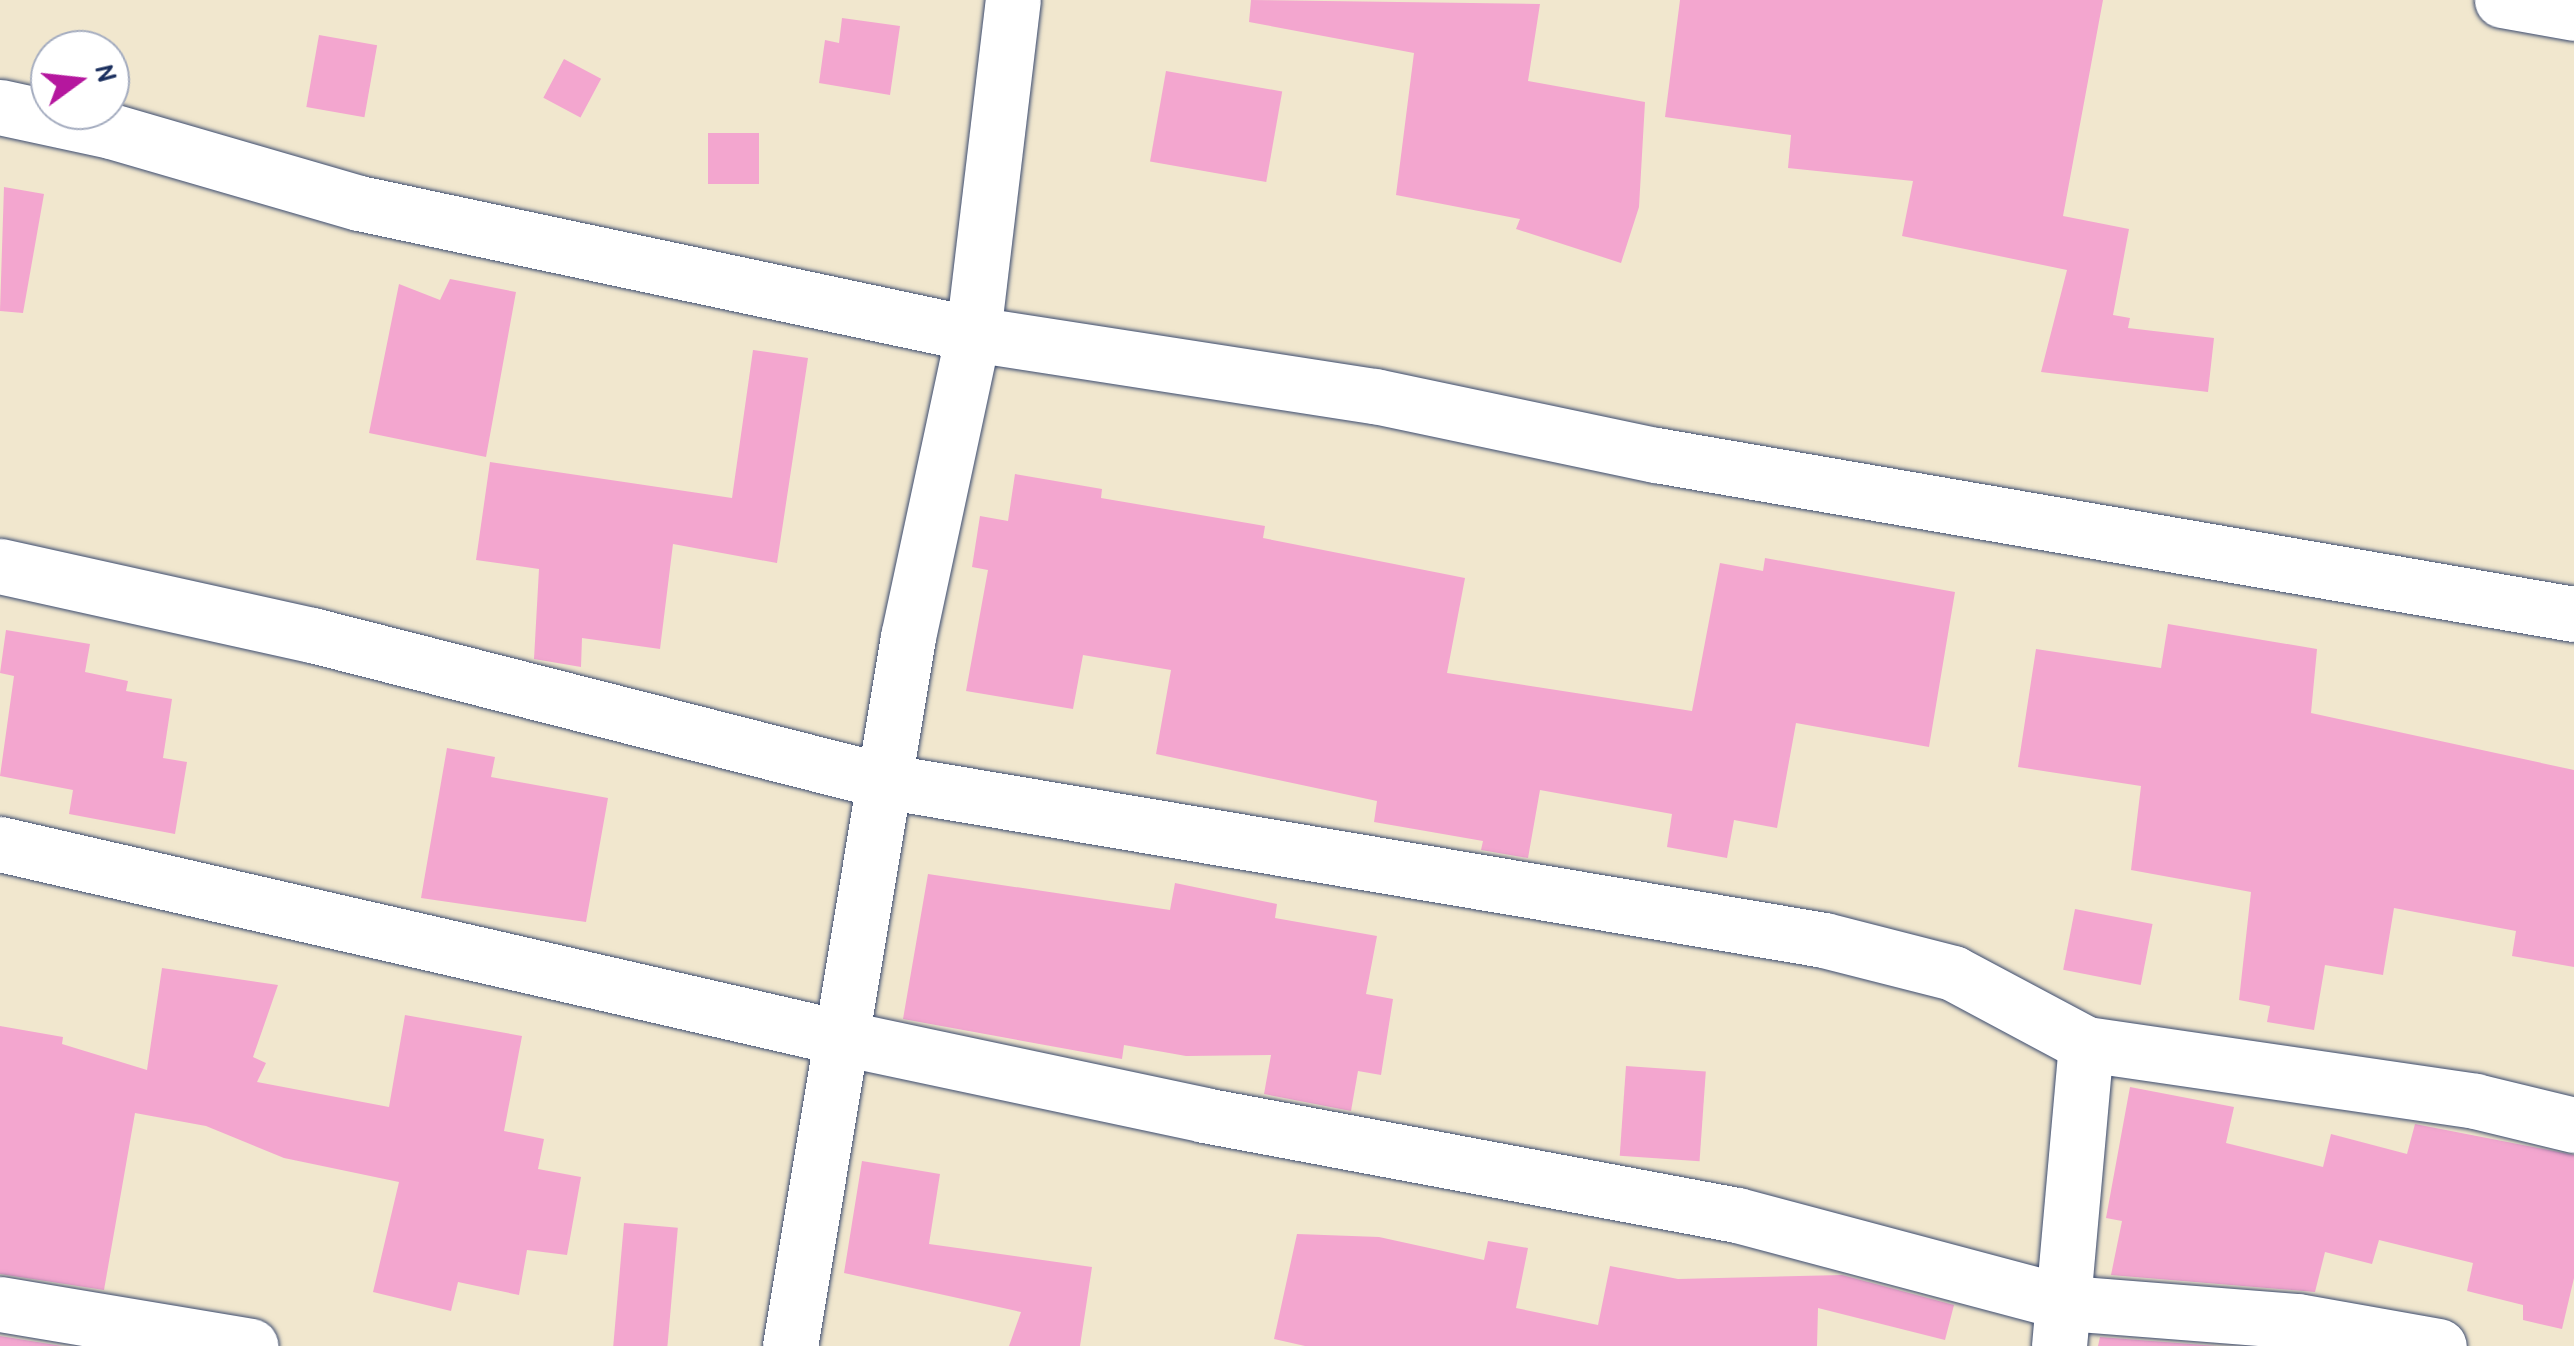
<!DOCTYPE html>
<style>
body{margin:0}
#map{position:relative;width:2574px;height:1346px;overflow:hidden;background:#f1e7ce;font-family:"Patrick Hand",sans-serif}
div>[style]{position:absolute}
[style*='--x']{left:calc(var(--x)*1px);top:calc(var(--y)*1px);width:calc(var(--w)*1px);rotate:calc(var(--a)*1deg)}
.building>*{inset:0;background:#f3a6cf;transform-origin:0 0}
.roads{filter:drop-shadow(0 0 2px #3b4b6f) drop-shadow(0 0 2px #3b4b6f)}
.minor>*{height:55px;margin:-27.5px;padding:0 27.5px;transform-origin:27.5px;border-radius:27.5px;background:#fff}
.tertiary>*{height:55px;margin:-27.5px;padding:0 27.5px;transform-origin:27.5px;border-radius:27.5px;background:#fff}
span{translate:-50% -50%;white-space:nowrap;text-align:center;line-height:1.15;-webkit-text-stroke:8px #fff;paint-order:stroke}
.north{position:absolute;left:30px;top:30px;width:100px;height:100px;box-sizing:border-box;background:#fff;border:2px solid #a4acbf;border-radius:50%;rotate:75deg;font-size:28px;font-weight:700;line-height:40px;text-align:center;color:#1b2f5e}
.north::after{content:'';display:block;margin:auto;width:35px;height:45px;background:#b5179e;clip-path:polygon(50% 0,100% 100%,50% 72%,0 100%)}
</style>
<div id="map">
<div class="building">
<div style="clip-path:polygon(1251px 0,1540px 4px,1528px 81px,1645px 102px,1639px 207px,1621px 263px,1516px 229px,1520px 219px,1396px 195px,1414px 53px,1249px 22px)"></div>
<div style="clip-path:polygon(1680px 0,2103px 0,2063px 216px,2129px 229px,2113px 315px,2130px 318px,2128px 328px,2214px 338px,2208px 392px,2041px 372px,2067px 270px,1902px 236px,1913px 181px,1788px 168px,1791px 135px,1665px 117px)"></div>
<div style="clip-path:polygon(842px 18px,900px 26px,890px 95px,819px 83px,825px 40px,839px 43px)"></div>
<div style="left:319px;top:35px;width:59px;height:73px;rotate:10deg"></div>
<div style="left:564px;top:59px;width:42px;height:44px;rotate:28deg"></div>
<div style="left:1166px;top:71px;width:118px;height:92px;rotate:10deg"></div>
<div style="left:708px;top:133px;width:51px;height:51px"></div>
<div style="clip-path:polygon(4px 187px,44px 194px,23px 313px,0 311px)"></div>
<div style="clip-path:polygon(450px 279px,516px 292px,486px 457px,369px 433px,399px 284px,440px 300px)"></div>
<div style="clip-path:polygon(753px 350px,808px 358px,777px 563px,673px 544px,660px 649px,582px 638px,581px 667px,534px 659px,539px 569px,476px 560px,490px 462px,732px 498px)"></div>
<div style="clip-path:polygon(1015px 474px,1102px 489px,1101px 498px,1265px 526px,1263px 538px,1465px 578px,1447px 673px,1692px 711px,1720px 563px,1763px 571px,1765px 558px,1955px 592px,1929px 747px,1796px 723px,1777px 828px,1734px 820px,1727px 858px,1667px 847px,1672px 814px,1540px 790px,1528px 858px,1481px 850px,1483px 841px,1374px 822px,1377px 801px,1156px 754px,1171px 670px,1083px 655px,1073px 709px,966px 691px,988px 570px,972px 567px,980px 516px,1008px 521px)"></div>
<div style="clip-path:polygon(2168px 624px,2317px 649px,2311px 713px,2574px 770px,2574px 967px,2512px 956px,2516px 931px,2394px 908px,2383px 975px,2325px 965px,2314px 1030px,2267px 1022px,2270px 1006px,2239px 1000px,2251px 892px,2131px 870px,2141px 786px,2018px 767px,2036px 649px,2161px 668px)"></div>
<div style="clip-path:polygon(6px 630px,90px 644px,85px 672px,128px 681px,126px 691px,172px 699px,163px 758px,187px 762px,175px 834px,69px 814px,73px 790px,0 776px,14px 676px,0 673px)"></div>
<div style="clip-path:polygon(447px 748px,495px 757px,491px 777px,608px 798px,586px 922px,421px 898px)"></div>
<div style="clip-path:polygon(928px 874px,1170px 910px,1175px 883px,1277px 904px,1275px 918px,1377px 936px,1366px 994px,1393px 999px,1381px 1075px,1358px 1071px,1351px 1111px,1264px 1094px,1271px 1055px,1186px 1056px,1124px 1045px,1122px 1059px,903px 1019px)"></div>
<div style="left:2075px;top:909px;width:79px;height:62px;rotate:11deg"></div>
<div style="clip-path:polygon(162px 968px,278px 985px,253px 1057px,266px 1063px,257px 1082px,389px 1107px,405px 1015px,522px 1036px,504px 1131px,544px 1139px,538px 1169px,581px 1177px,567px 1255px,527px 1250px,519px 1295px,458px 1282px,451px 1311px,373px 1292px,399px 1182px,284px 1158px,206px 1126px,135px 1113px,104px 1290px,0 1274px,0 1026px,63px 1037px,62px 1044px,147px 1070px)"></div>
<div style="left:1626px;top:1066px;width:80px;height:90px;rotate:4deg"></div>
<div style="clip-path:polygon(2130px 1087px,2234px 1107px,2226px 1143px,2323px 1167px,2331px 1134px,2407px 1154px,2415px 1124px,2574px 1155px,2574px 1278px,2562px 1329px,2523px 1320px,2523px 1305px,2467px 1291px,2473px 1263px,2379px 1240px,2372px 1264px,2325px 1252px,2315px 1292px,2111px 1275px,2122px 1221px,2106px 1218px)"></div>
<div style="clip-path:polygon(862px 1161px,940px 1174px,929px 1244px,1092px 1267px,1080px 1346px,1009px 1346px,1021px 1312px,844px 1273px)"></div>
<div style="left:624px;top:1223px;width:54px;height:125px;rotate:5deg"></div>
<div style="clip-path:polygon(1297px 1234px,1379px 1237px,1484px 1260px,1488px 1241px,1528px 1248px,1516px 1308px,1598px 1325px,1610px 1266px,1678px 1279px,1842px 1275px,1954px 1305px,1945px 1340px,1818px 1308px,1817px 1346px,1305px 1346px,1274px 1339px)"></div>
<div style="clip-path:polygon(0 1336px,62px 1346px,0 1346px)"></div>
<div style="clip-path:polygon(2100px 1337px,2217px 1346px,2098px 1346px)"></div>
</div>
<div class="roads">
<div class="minor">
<div style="--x:0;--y:107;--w:114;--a:12.2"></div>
<div style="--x:111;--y:131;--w:258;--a:16.2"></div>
<div style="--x:359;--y:203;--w:628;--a:12.04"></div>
<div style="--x:973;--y:334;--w:407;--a:8.8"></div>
<div style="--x:1375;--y:396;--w:287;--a:11.9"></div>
<div style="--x:1656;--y:455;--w:932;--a:9.83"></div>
<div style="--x:0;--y:566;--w:320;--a:12.5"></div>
<div style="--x:312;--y:635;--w:590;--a:14.32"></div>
<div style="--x:884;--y:781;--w:953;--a:9.6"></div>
<div style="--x:1824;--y:940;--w:133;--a:14.3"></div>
<div style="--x:1953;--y:973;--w:151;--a:28.1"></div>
<div style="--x:2086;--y:1044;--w:393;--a:8.3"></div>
<div style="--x:2475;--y:1101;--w:102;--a:13.6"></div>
<div style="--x:0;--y:844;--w:865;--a:12.96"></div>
<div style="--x:843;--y:1038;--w:369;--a:12"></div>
<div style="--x:1204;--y:1115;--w:542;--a:10.63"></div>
<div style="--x:1737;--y:1215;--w:342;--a:14.9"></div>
<div style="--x:2067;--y:1303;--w:232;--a:4.5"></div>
<div style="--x:2298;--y:1321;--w:143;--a:10.1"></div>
<div style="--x:0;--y:1304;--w:254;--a:9.5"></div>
<div style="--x:790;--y:1346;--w:719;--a:-80.55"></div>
<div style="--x:908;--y:637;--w:310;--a:-77.9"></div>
<div style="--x:973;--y:334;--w:336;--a:-83.2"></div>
<div style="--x:2059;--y:1346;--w:303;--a:-84.9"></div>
</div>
<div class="tertiary">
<div style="--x:2502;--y:0;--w:73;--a:10.2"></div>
</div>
</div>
<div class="north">N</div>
</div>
